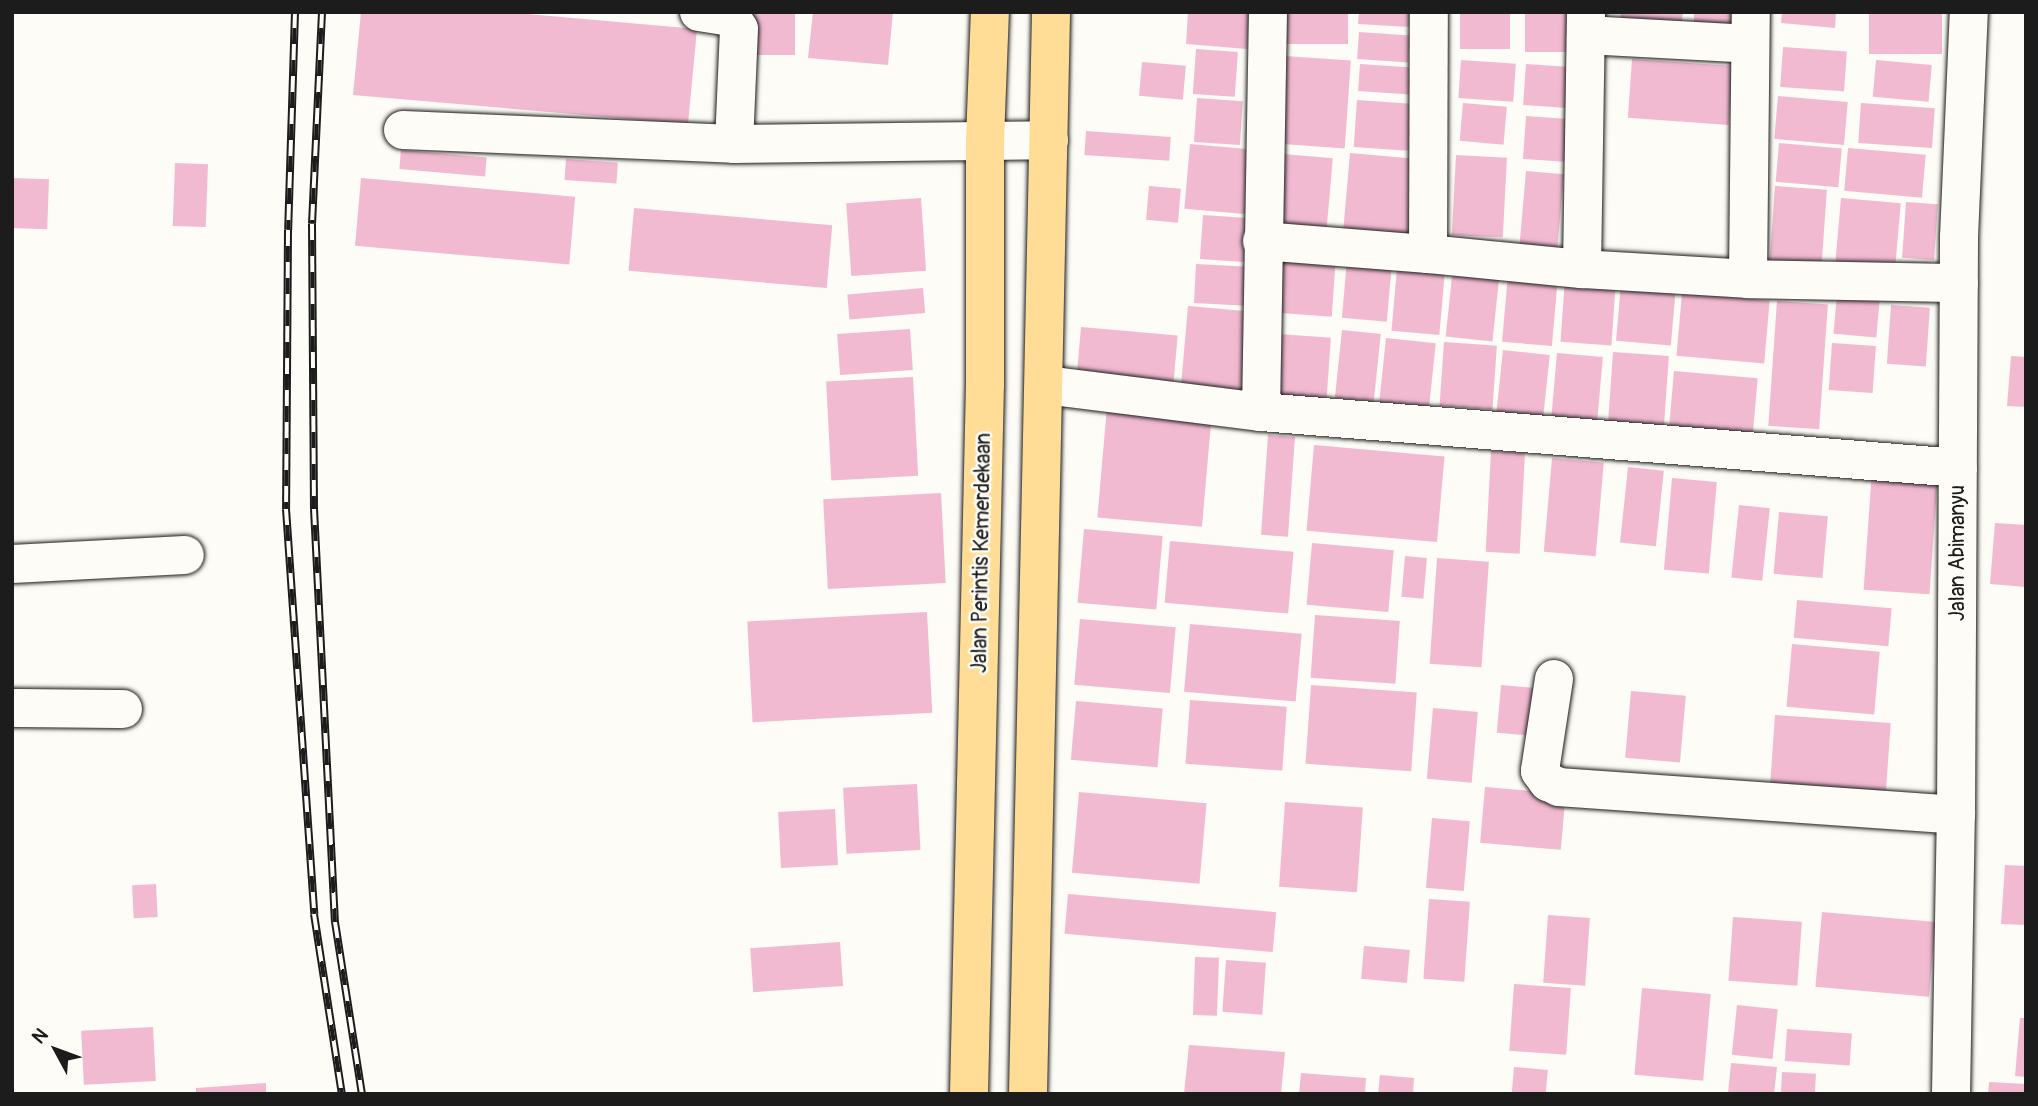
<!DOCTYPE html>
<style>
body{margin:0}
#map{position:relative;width:2038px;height:1106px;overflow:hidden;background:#fdfcf7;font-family:Pangolin,sans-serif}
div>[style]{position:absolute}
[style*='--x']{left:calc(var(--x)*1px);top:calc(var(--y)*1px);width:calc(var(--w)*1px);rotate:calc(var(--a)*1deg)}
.building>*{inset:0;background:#f2bad1;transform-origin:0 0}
.roads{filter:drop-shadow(0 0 2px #1c1c1c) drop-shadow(0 0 2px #1c1c1c)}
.minor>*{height:38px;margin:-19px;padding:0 19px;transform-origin:19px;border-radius:19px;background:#fdfcf7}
.major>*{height:38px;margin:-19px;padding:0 19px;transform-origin:19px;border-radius:19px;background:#ffdd96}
.rail>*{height:8px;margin-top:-4px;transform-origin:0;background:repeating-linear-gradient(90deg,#fdfcf7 0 16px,#1c1c1c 0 32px);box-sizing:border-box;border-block:2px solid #1c1c1c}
span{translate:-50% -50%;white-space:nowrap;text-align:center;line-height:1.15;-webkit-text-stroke:5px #fdfcf7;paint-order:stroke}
.street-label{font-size:21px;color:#1c1c1c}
.frame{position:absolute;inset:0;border:14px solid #1c1c1c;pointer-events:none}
.north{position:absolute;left:21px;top:1015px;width:70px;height:70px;-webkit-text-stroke:5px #fdfcf7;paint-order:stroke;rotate:311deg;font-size:19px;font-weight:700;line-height:28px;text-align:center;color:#1c1c1c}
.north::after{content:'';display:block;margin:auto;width:24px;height:32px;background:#1c1c1c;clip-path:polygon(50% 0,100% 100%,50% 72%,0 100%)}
</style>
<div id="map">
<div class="building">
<div style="clip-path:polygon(361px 12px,504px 12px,697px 29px,688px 124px,353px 95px)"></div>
<div style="left:747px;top:12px;width:48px;height:43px"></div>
<div style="clip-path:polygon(813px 12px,893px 12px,888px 65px,808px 58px)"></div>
<div style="clip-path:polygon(1188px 12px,1250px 12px,1247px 49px,1186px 44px)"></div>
<div style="left:1284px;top:12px;width:64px;height:32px"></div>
<div style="clip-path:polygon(1359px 12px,1410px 12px,1409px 27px,1358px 24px)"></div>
<div style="left:1460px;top:12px;width:50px;height:37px"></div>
<div style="left:1525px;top:12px;width:46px;height:40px"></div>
<div style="clip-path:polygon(1621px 12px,1683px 12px,1681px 27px,1620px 22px)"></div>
<div style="left:1694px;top:12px;width:41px;height:21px"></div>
<div style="clip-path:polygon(1782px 12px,1836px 12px,1835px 28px,1781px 23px)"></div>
<div style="left:1869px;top:12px;width:73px;height:42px"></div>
<div style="left:1359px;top:32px;width:51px;height:27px;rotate:4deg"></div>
<div style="left:1783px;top:47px;width:64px;height:40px;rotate:4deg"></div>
<div style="left:1196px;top:49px;width:42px;height:45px;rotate:4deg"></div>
<div style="left:1285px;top:56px;width:66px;height:88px;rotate:4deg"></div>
<div style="left:1632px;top:59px;width:101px;height:59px;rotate:4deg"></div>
<div style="left:1461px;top:60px;width:55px;height:38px;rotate:4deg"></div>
<div style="left:1876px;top:60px;width:56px;height:37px;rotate:5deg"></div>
<div style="left:1142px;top:62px;width:44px;height:34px;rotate:5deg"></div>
<div style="left:1360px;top:64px;width:59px;height:27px;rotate:4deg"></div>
<div style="left:1526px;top:64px;width:44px;height:41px;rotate:4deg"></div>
<div style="left:1778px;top:96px;width:70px;height:43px;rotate:5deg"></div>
<div style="left:1197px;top:98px;width:46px;height:44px;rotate:4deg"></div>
<div style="left:1357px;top:100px;width:65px;height:47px;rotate:4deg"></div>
<div style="left:1463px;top:103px;width:44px;height:38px;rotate:5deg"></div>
<div style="left:1861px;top:103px;width:74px;height:40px;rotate:4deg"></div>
<div style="left:1526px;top:116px;width:42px;height:43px;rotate:4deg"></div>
<div style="left:1086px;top:131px;width:85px;height:24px;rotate:4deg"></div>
<div style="left:1779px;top:143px;width:63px;height:39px;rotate:5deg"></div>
<div style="left:1190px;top:144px;width:63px;height:65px;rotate:5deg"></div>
<div style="left:1848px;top:148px;width:78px;height:43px;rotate:5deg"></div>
<div style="left:401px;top:150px;width:86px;height:19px;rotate:5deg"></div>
<div style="left:1350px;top:153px;width:71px;height:80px;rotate:5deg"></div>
<div style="left:1283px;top:154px;width:50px;height:74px;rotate:5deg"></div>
<div style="left:1456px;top:155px;width:51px;height:80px;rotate:3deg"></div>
<div style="left:566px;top:159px;width:52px;height:21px;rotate:4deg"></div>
<div style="left:175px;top:163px;width:33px;height:63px;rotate:2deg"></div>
<div style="left:1526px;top:171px;width:38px;height:73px;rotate:5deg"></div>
<div style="left:12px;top:178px;width:37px;height:50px;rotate:2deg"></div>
<div style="left:361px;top:178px;width:215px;height:68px;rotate:5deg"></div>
<div style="left:1149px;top:186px;width:32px;height:34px;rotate:5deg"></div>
<div style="left:1775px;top:186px;width:52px;height:75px;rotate:4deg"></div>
<div style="left:921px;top:198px;width:73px;height:75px;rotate:86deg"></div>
<div style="left:1841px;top:198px;width:60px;height:64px;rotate:5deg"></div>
<div style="left:1906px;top:202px;width:32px;height:56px;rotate:4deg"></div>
<div style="left:634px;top:208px;width:199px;height:63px;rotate:5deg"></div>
<div style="left:1203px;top:215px;width:44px;height:44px;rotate:4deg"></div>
<div style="left:1281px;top:254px;width:55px;height:59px;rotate:4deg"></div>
<div style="left:1347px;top:260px;width:45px;height:58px;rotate:5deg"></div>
<div style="left:1196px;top:264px;width:52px;height:39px;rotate:3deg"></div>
<div style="left:1453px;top:267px;width:47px;height:70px;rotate:6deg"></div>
<div style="left:1397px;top:268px;width:48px;height:63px;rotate:5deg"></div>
<div style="left:1508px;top:274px;width:50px;height:68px;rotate:5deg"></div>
<div style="left:1565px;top:278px;width:51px;height:64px;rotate:4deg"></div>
<div style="left:1621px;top:284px;width:55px;height:57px;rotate:5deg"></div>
<div style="left:923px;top:288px;width:25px;height:76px;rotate:85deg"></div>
<div style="left:1682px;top:293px;width:88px;height:63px;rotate:5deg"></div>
<div style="left:1837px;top:294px;width:43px;height:40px;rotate:5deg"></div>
<div style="left:1777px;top:301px;width:51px;height:125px;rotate:4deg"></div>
<div style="left:1891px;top:305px;width:39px;height:59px;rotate:4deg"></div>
<div style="left:1188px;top:306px;width:63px;height:87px;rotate:5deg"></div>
<div style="left:1081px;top:327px;width:97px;height:58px;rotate:5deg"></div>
<div style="left:910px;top:329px;width:41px;height:73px;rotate:86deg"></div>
<div style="left:1342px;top:330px;width:39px;height:68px;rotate:6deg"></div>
<div style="left:1279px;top:334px;width:52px;height:64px;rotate:4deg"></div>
<div style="left:1386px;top:338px;width:50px;height:64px;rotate:6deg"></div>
<div style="left:1444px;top:342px;width:53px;height:64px;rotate:4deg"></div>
<div style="left:1832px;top:343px;width:44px;height:47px;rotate:4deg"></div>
<div style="left:1503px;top:350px;width:47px;height:68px;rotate:6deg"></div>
<div style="left:1613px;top:352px;width:56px;height:78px;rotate:4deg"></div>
<div style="left:1557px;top:353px;width:46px;height:68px;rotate:5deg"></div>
<div style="clip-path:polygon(2011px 356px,2026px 357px,2026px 407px,2007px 406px)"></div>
<div style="left:1674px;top:371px;width:84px;height:63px;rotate:5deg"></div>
<div style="left:913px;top:377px;width:99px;height:87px;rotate:87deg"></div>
<div style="left:1107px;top:407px;width:105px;height:111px;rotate:5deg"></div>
<div style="left:1268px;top:435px;width:27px;height:100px;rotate:4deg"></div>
<div style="left:1314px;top:445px;width:131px;height:86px;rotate:5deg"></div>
<div style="left:1491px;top:451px;width:34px;height:101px;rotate:3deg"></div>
<div style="left:1552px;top:458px;width:52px;height:94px;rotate:5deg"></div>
<div style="left:1628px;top:467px;width:36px;height:76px;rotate:6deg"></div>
<div style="left:1872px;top:470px;width:66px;height:120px;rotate:4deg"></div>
<div style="left:1672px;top:478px;width:45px;height:92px;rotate:5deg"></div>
<div style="left:941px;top:493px;width:90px;height:118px;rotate:87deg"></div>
<div style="left:1739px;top:505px;width:31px;height:73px;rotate:6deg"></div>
<div style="left:1779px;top:512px;width:49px;height:62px;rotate:5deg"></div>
<div style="clip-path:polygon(1995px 523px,2026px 525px,2026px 587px,1990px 584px)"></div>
<div style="left:1084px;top:529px;width:79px;height:74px;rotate:5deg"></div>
<div style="left:1170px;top:541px;width:124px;height:62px;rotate:5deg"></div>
<div style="left:1312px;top:543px;width:82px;height:62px;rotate:5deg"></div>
<div style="left:1405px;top:556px;width:22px;height:41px;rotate:5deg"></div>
<div style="left:1437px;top:558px;width:52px;height:106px;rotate:4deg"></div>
<div style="left:1797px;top:600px;width:95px;height:38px;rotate:5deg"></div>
<div style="left:927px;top:612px;width:101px;height:180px;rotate:87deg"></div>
<div style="left:1315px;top:615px;width:85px;height:63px;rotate:4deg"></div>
<div style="left:1080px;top:619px;width:96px;height:66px;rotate:5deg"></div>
<div style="left:1190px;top:624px;width:112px;height:68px;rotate:5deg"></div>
<div style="left:1792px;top:644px;width:88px;height:63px;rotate:5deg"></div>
<div style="left:1311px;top:685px;width:106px;height:79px;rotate:4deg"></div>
<div style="left:1501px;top:685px;width:43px;height:48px;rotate:5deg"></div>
<div style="left:1631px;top:691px;width:55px;height:67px;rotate:5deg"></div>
<div style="left:1190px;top:700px;width:97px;height:64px;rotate:4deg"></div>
<div style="left:1076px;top:701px;width:87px;height:59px;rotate:5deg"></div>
<div style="left:1433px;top:708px;width:45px;height:71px;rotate:5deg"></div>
<div style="left:1775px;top:715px;width:116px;height:82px;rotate:4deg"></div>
<div style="left:917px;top:784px;width:66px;height:74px;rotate:87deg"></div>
<div style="left:1485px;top:787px;width:81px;height:56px;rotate:5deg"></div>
<div style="left:1079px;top:792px;width:128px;height:81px;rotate:5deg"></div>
<div style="left:1285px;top:802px;width:78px;height:85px;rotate:4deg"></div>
<div style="left:835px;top:809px;width:56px;height:57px;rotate:87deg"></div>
<div style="left:1432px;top:818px;width:38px;height:70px;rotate:5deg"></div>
<div style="clip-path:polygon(2005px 865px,2026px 866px,2026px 925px,2001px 924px)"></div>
<div style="left:156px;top:884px;width:33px;height:24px;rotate:87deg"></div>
<div style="left:1068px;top:894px;width:209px;height:40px;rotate:5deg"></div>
<div style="left:1429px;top:899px;width:41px;height:80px;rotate:4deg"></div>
<div style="left:1822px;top:912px;width:114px;height:75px;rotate:5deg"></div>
<div style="left:1548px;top:915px;width:42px;height:68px;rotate:4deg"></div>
<div style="left:1733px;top:917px;width:69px;height:64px;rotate:4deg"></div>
<div style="left:840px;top:942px;width:44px;height:90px;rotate:86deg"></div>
<div style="left:1364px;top:946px;width:46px;height:33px;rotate:5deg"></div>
<div style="left:1195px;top:957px;width:24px;height:58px;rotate:2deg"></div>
<div style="left:1226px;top:960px;width:40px;height:52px;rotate:4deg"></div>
<div style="left:1514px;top:984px;width:57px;height:67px;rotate:4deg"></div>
<div style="left:1642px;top:988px;width:69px;height:87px;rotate:5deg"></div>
<div style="left:1737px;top:1005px;width:41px;height:50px;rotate:6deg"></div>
<div style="clip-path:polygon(2020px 1018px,2026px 1018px,2026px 1077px,2015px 1076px)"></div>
<div style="left:153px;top:1027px;width:54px;height:72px;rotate:87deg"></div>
<div style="left:1787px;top:1029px;width:65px;height:32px;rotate:4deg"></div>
<div style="clip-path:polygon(1189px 1045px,1285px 1052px,1281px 1094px,1184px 1094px)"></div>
<div style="clip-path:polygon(1731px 1063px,1777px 1067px,1774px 1094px,1728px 1094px)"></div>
<div style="left:1514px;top:1067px;width:34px;height:27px;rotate:5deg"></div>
<div style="left:1782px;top:1072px;width:34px;height:22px;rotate:3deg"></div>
<div style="clip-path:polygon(1301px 1073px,1366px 1078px,1365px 1094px,1299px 1094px)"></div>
<div style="clip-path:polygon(1380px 1075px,1414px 1078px,1413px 1094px,1378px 1094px)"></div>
<div style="clip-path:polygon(1989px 1082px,2026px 1084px,2026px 1094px,1988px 1094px)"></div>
<div style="clip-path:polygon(266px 1083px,266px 1094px,196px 1094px,196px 1088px)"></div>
</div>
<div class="roads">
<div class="minor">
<div style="--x:699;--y:12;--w:32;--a:9"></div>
<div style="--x:731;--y:17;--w:14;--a:56"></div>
<div style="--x:739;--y:29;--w:115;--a:92.5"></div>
<div style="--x:1586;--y:35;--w:164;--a:3.1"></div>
<div style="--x:403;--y:130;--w:331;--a:2.4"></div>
<div style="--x:734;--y:144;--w:315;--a:-0.7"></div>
<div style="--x:1262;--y:241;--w:167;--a:4.5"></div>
<div style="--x:1428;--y:254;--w:242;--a:-89.8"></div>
<div style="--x:1428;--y:254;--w:155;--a:5.6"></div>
<div style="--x:1582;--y:269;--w:257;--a:-89.1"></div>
<div style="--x:1582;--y:269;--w:166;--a:3.4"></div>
<div style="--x:1748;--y:279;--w:267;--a:-89.4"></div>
<div style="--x:1748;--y:279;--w:211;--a:1.1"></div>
<div style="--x:1045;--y:385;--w:218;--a:7.1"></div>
<div style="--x:1261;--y:412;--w:400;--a:-89"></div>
<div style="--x:1261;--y:412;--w:699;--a:4.59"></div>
<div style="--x:12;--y:564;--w:173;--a:-3"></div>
<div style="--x:1554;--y:679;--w:93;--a:98.7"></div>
<div style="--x:1540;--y:771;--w:14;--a:54"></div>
<div style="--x:1548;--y:782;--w:12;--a:24"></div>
<div style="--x:1559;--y:787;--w:398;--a:4"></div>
<div style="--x:12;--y:708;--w:111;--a:0.5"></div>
<div style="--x:1951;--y:1094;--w:279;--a:-89"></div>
<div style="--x:1956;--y:815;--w:578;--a:-89.7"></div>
<div style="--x:1959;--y:237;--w:225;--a:-87.5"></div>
</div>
<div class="major">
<div style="--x:969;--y:1094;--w:709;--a:-88.71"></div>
<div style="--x:985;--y:385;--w:245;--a:-90"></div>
<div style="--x:985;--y:140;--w:128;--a:-87.8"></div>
<div style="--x:1028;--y:1094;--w:1082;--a:-88.78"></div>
</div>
</div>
<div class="rail">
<div style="--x:295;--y:12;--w:218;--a:91.8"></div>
<div style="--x:288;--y:230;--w:279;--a:90.4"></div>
<div style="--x:286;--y:509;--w:406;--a:86"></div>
<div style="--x:314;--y:914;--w:182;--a:81.2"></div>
<div style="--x:322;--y:12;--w:212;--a:92.7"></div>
<div style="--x:312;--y:224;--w:285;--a:89.6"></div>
<div style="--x:314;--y:509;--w:414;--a:87.1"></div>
<div style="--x:335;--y:922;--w:174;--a:81.1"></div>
</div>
<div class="street-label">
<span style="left:982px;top:553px;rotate:-89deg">Jalan Perintis Kemerdekaan</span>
<span style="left:1958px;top:553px;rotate:-90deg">Jalan Abimanyu</span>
</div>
<div class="frame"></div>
<div class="north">N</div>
</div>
